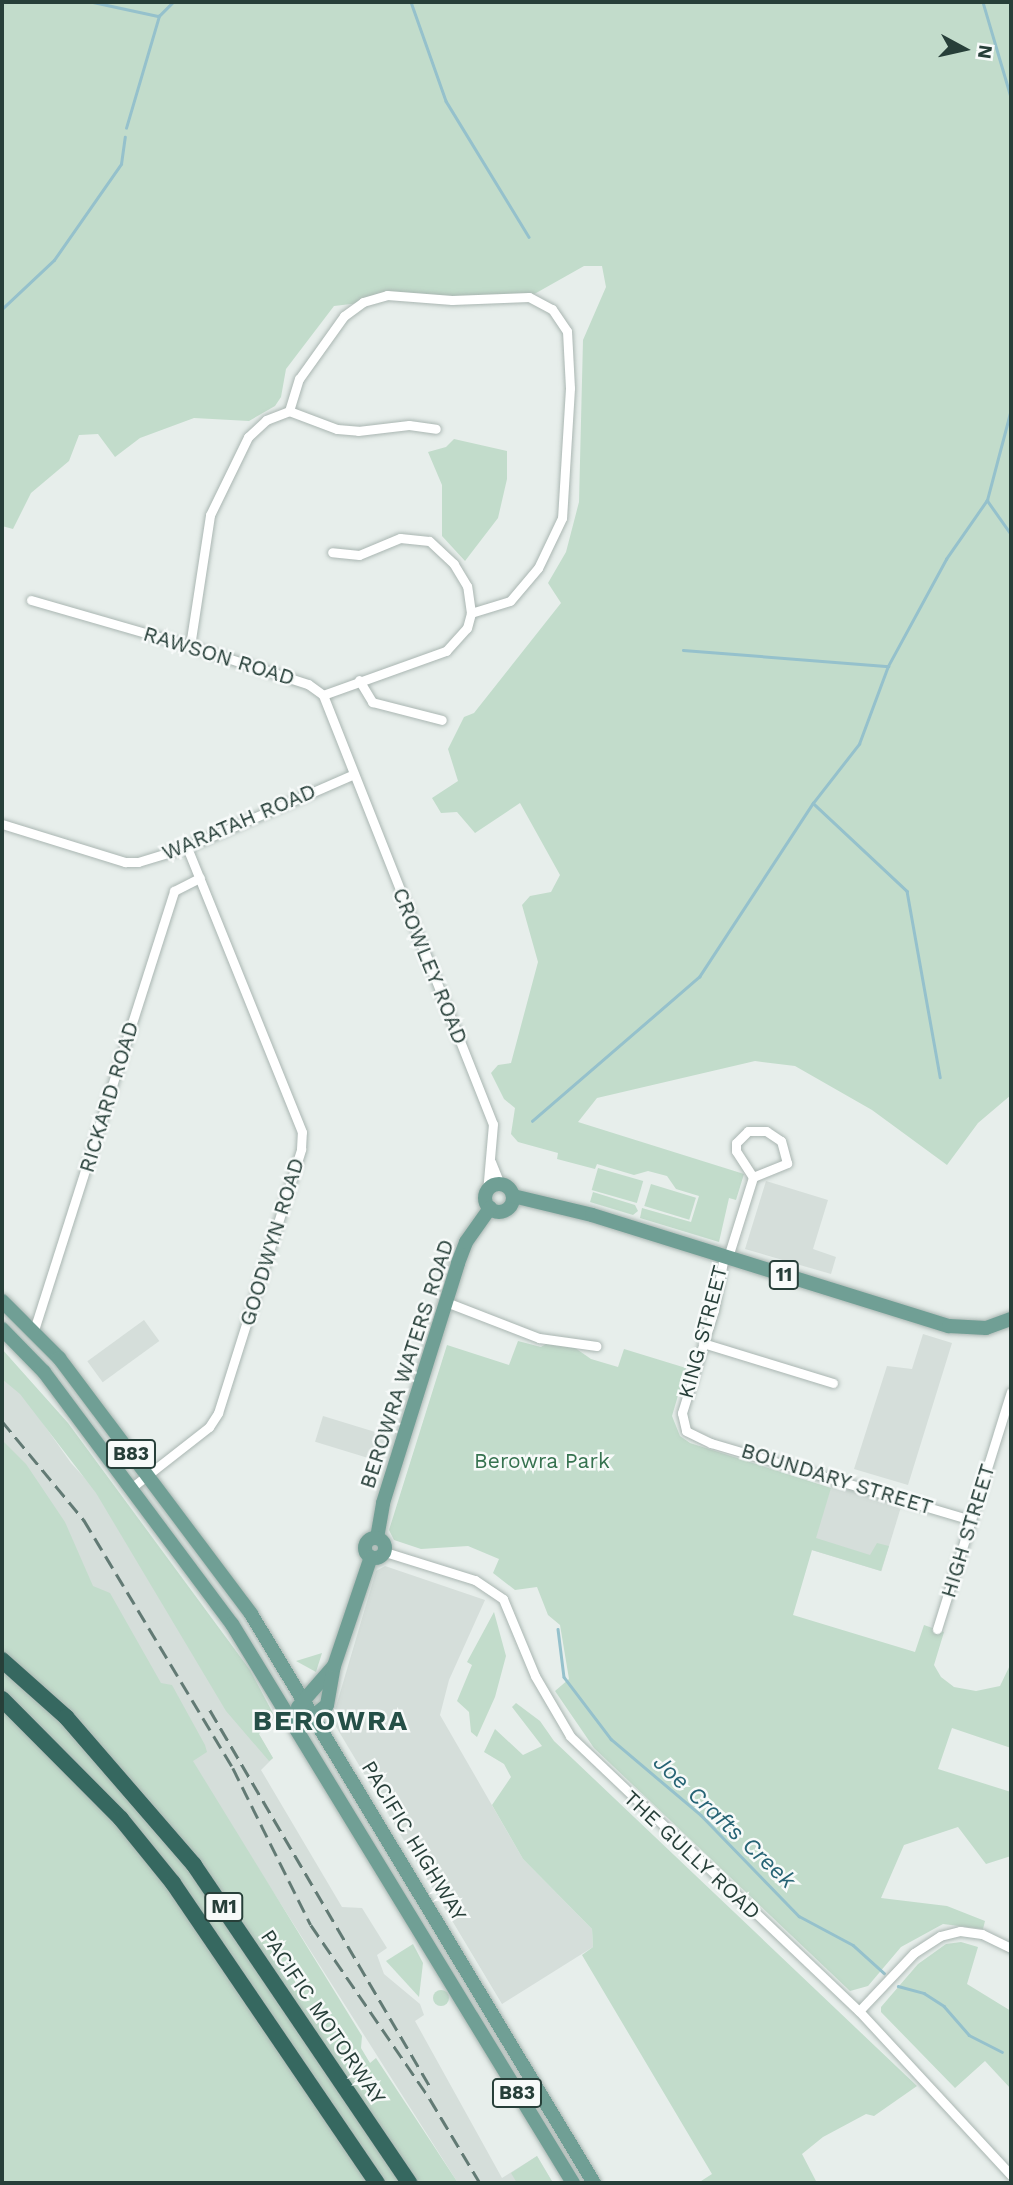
<!DOCTYPE html>
<style>
body{margin:0}
#map{position:relative;width:1013px;height:2185px;overflow:hidden;background:#e7eeeb;font-family:"Work Sans",sans-serif}
div>[style]{position:absolute}
[style*='--x']{left:calc(var(--x)*1px);top:calc(var(--y)*1px);width:calc(var(--w)*1px);rotate:calc(var(--a)*1deg)}
.built>*{inset:0;background:#d5deda;transform-origin:0 0}
.green>*{inset:0;background:#c2dccb;transform-origin:0 0}
.round{border-radius:50%}
.stream>*{height:2.5px;margin:-1.25px;padding:0 1.25px;transform-origin:1.25px;border-radius:1.25px;background:#95c1cc}
.roads{filter:drop-shadow(0 0 2px #aab6b2) drop-shadow(0 0 2px #aab6b2)}
.minor>*{height:9px;margin:-4.5px;padding:0 4.5px;transform-origin:4.5px;border-radius:4.5px;background:#fff}
.primary>*{height:14px;margin:-7px;padding:0 7px;transform-origin:7px;border-radius:7px;background:#709f95}
.primary>.ring{margin:-7px;padding:0;box-sizing:content-box;background:none;border:14px solid #709f95;border-radius:50%}
.motorway>*{height:16px;margin:-8px;padding:0 8px;transform-origin:8px;border-radius:8px;background:#366860}
.rail>*{height:2.5px;margin-top:-1.25px;transform-origin:0;background:repeating-linear-gradient(90deg,#627a74 0 14px,transparent 0 21px)}
span{translate:-50% -50%;white-space:nowrap;text-align:center;line-height:1.15;-webkit-text-stroke:5px #f7faf9;paint-order:stroke}
.shield-label span{padding:2px 5px;background:#f7faf9;border:2px solid;border-radius:5px;-webkit-text-stroke-width:0}
.shield-label{font-size:19px;color:#273f39;font-weight:700}
.street-label{font-size:21px;color:#273f39}
.park-label{font-size:21px;color:#35724f}
.water-label{font-size:23px;color:#276475;font-style:italic}
.district-label{font-size:28px;color:#254f47;font-weight:700;letter-spacing:2px}
.frame{position:absolute;inset:0;border:4px solid #273f39;pointer-events:none}
.north{position:absolute;left:929px;top:14px;width:70px;height:70px;-webkit-text-stroke:5px #f7faf9;paint-order:stroke;rotate:98deg;font-size:19px;font-weight:700;line-height:28px;text-align:center;color:#273f39}
.north::after{content:'';display:block;margin:auto;width:24px;height:32px;background:#273f39;clip-path:polygon(50% 0,100% 100%,50% 72%,0 100%)}
</style>
<div id="map">
<div class="built">
<div style="clip-path:polygon(766px 1181px,828px 1200px,813px 1249px,836px 1257px,831px 1274px,745px 1249px)"></div>
<div style="left:144px;top:1320px;width:26px;height:70px;rotate:54deg"></div>
<div style="clip-path:polygon(923px 1334px,952px 1343px,908px 1485px,854px 1469px,887px 1366px,912px 1369px)"></div>
<div style="clip-path:polygon(2px 1375px,18px 1388px,71px 1463px,144px 1543px,273px 1758px,261px 1770px,342px 1907px,362px 1908px,387px 1948px,377px 1955px,384px 1974px,420px 2004px,424px 2015px,415px 2021px,502px 2178px,537px 2156px,553px 2183px,458px 2183px,2px 1465px)"></div>
<div style="left:323px;top:1416px;width:70px;height:27px;rotate:17deg"></div>
<div style="left:832px;top:1483px;width:73px;height:70px;rotate:17deg"></div>
<div style="clip-path:polygon(385px 1566px,485px 1600px,449px 1680px,440px 1715px,523px 1859px,592px 1929px,593px 1947px,502px 2004px,332px 1720px,376px 1571px)"></div>
</div>
<div class="green">
<div style="clip-path:polygon(2px 2px,1011px 2px,1011px 1095px,978px 1123px,947px 1165px,872px 1110px,795px 1066px,755px 1061px,597px 1098px,578px 1122px,744px 1174px,736px 1200px,729px 1198px,719px 1242px,640px 1218px,642px 1208px,691px 1222px,699px 1196px,676px 1189px,667px 1176px,648px 1171px,634px 1175px,597px 1164px,595px 1169px,557px 1159px,558px 1153px,518px 1142px,511px 1134px,515px 1108px,504px 1099px,491px 1073px,498px 1065px,511px 1063px,538px 962px,522px 905px,530px 896px,551px 892px,560px 875px,520px 803px,475px 833px,457px 812px,441px 813px,432px 798px,458px 781px,448px 749px,464px 717px,474px 713px,561px 603px,548px 583px,566px 552px,579px 502px,583px 340px,606px 287px,602px 266px,584px 266px,529px 297px,411px 297px,334px 306px,286px 369px,281px 397px,275px 406px,249px 421px,194px 418px,140px 438px,115px 457px,98px 434px,79px 435px,69px 461px,31px 493px,13px 529px,2px 526px)"></div>
<div style="clip-path:polygon(454px 439px,507px 451px,507px 479px,498px 518px,465px 561px,442px 536px,442px 485px,428px 452px,446px 447px)"></div>
<div style="left:598px;top:1168px;width:47px;height:23px;rotate:16deg"></div>
<div style="left:651px;top:1184px;width:47px;height:23px;rotate:17deg"></div>
<div style="clip-path:polygon(593px 1192px,635px 1205px,638px 1211px,633px 1215px,590px 1202px)"></div>
<div style="clip-path:polygon(518px 1341px,541px 1347px,551px 1341px,565px 1341px,591px 1359px,618px 1367px,624px 1349px,686px 1368px,672px 1416px,680px 1436px,690px 1443px,831px 1488px,816px 1538px,870px 1555px,877px 1543px,889px 1546px,881px 1571px,812px 1550px,793px 1615px,915px 1652px,924px 1625px,944px 1632px,934px 1665px,941px 1677px,954px 1687px,976px 1691px,1000px 1686px,1011px 1663px,1011px 1748px,952px 1728px,938px 1769px,1011px 1792px,1011px 1856px,986px 1864px,958px 1827px,904px 1845px,881px 1898px,947px 1906px,985px 1921px,983px 1929px,943px 1924px,901px 1947px,868px 1986px,850px 1991px,594px 1748px,555px 1691px,569px 1679px,560px 1625px,548px 1615px,537px 1587px,515px 1590px,493px 1573px,499px 1559px,468px 1546px,421px 1549px,394px 1540px,389px 1530px,447px 1345px,509px 1365px)"></div>
<div style="clip-path:polygon(2px 1349px,68px 1423px,250px 1670px,275px 1717px,259px 1734px,273px 1758px,269px 1761px,226px 1711px,96px 1493px,20px 1394px,2px 1379px)"></div>
<div style="clip-path:polygon(2px 1440px,26px 1464px,65px 1522px,93px 1586px,110px 1593px,161px 1683px,172px 1685px,205px 1745px,207px 1752px,193px 1761px,362px 2036px,361px 2048px,370px 2063px,376px 2058px,458px 2183px,2px 2183px)"></div>
<div style="clip-path:polygon(494px 1612px,506px 1656px,495px 1697px,477px 1737px,471px 1732px,469px 1712px,457px 1701px,472px 1665px,467px 1662px)"></div>
<div style="clip-path:polygon(322px 1653px,316px 1672px,296px 1661px)"></div>
<div style="clip-path:polygon(516px 1703px,540px 1721px,554px 1741px,917px 2086px,874px 2116px,866px 2114px,823px 2137px,802px 2154px,817px 2183px,698px 2183px,712px 2174px,582px 1955px,593px 1947px,592px 1929px,523px 1859px,492px 1805px,511px 1777px,504px 1764px,484px 1752px,495px 1729px,523px 1755px,542px 1746px,512px 1707px)"></div>
<div style="clip-path:polygon(961px 1942px,978px 1947px,967px 1984px,1011px 2011px,1011px 2089px,985px 2061px,955px 2088px,881px 2012px,881px 2007px,918px 1964px,946px 1944px)"></div>
<div style="clip-path:polygon(413px 1944px,423px 1963px,419px 1997px,386px 1961px)"></div>
<div class="round" style="left:433px;top:1990px;width:16px;height:16px"></div>
<div style="clip-path:polygon(537px 2156px,553px 2183px,517px 2183px,511px 2173px)"></div>
</div>
<div class="stream">
<div style="--x:93;--y:2;--w:66;--a:12.2"></div>
<div style="--x:411;--y:2;--w:105;--a:70.5"></div>
<div style="--x:446;--y:101;--w:159;--a:58.6"></div>
<div style="--x:983;--y:2;--w:99;--a:73.6"></div>
<div style="--x:126;--y:128;--w:117;--a:-73.6"></div>
<div style="--x:159;--y:16;--w:20;--a:-45"></div>
<div style="--x:2;--y:309;--w:71;--a:-43.3"></div>
<div style="--x:54;--y:260;--w:117;--a:-55.1"></div>
<div style="--x:121;--y:164;--w:27;--a:-82"></div>
<div style="--x:987;--y:500;--w:42;--a:54.8"></div>
<div style="--x:683;--y:650;--w:206;--a:4.5"></div>
<div style="--x:813;--y:803;--w:129;--a:43.1"></div>
<div style="--x:907;--y:891;--w:189;--a:79.9"></div>
<div style="--x:532;--y:1121;--w:221;--a:-40.8"></div>
<div style="--x:699;--y:977;--w:208;--a:-56.8"></div>
<div style="--x:813;--y:803;--w:75;--a:-52.1"></div>
<div style="--x:859;--y:744;--w:83;--a:-69.6"></div>
<div style="--x:888;--y:666;--w:122;--a:-61.5"></div>
<div style="--x:946;--y:559;--w:72;--a:-55.2"></div>
<div style="--x:987;--y:500;--w:94;--a:-75.2"></div>
<div style="--x:558;--y:1629;--w:48;--a:82.9"></div>
<div style="--x:564;--y:1677;--w:78;--a:52.8"></div>
<div style="--x:611;--y:1739;--w:118;--a:40.2"></div>
<div style="--x:701;--y:1815;--w:141;--a:45.9"></div>
<div style="--x:799;--y:1916;--w:61;--a:28.2"></div>
<div style="--x:853;--y:1945;--w:42;--a:42.1"></div>
<div style="--x:898;--y:1986;--w:27;--a:15"></div>
<div style="--x:924;--y:1993;--w:24;--a:33"></div>
<div style="--x:944;--y:2006;--w:38;--a:49"></div>
<div style="--x:969;--y:2035;--w:37;--a:27"></div>
</div>
<div class="roads">
<div class="minor">
<div style="--x:289;--y:411;--w:51;--a:20.6"></div>
<div style="--x:337;--y:429;--w:21;--a:5"></div>
<div style="--x:358;--y:431;--w:51;--a:-6.7"></div>
<div style="--x:409;--y:425;--w:27;--a:8"></div>
<div style="--x:31;--y:600;--w:166;--a:16.1"></div>
<div style="--x:190;--y:646;--w:124;--a:17.9"></div>
<div style="--x:308;--y:684;--w:19;--a:36"></div>
<div style="--x:323;--y:695;--w:461;--a:68.4"></div>
<div style="--x:493;--y:1124;--w:68;--a:95"></div>
<div style="--x:190;--y:646;--w:133;--a:-81.3"></div>
<div style="--x:210;--y:515;--w:87;--a:-64"></div>
<div style="--x:248;--y:437;--w:25;--a:-43"></div>
<div style="--x:266;--y:420;--w:25;--a:-21"></div>
<div style="--x:289;--y:411;--w:34;--a:-73"></div>
<div style="--x:299;--y:379;--w:77;--a:-54.5"></div>
<div style="--x:344;--y:316;--w:24;--a:-36"></div>
<div style="--x:363;--y:302;--w:25;--a:-16"></div>
<div style="--x:387;--y:295;--w:65;--a:4.4"></div>
<div style="--x:452;--y:300;--w:77;--a:-2.2"></div>
<div style="--x:529;--y:297;--w:26;--a:28"></div>
<div style="--x:552;--y:309;--w:27;--a:56"></div>
<div style="--x:567;--y:331;--w:57;--a:87"></div>
<div style="--x:570;--y:388;--w:130;--a:93.5"></div>
<div style="--x:562;--y:518;--w:55;--a:115.6"></div>
<div style="--x:538;--y:568;--w:43;--a:130.3"></div>
<div style="--x:510;--y:601;--w:41;--a:162.9"></div>
<div style="--x:359;--y:680;--w:26;--a:59"></div>
<div style="--x:372;--y:702;--w:72;--a:14.4"></div>
<div style="--x:323;--y:695;--w:131;--a:-19.7"></div>
<div style="--x:446;--y:651;--w:31;--a:-48"></div>
<div style="--x:467;--y:628;--w:16;--a:-75"></div>
<div style="--x:471;--y:613;--w:27;--a:-98"></div>
<div style="--x:467;--y:586;--w:26;--a:-121"></div>
<div style="--x:454;--y:564;--w:34;--a:-137"></div>
<div style="--x:429;--y:541;--w:29;--a:-174"></div>
<div style="--x:400;--y:538;--w:44;--a:157.5"></div>
<div style="--x:359;--y:555;--w:27;--a:-174"></div>
<div style="--x:2;--y:824;--w:129;--a:17.2"></div>
<div style="--x:125;--y:862;--w:13;--a:0"></div>
<div style="--x:138;--y:862;--w:51;--a:-17"></div>
<div style="--x:187;--y:847;--w:182;--a:-23.6"></div>
<div style="--x:491;--y:1162;--w:24;--a:68"></div>
<div style="--x:724;--y:1256;--w:55;--a:100.5"></div>
<div style="--x:714;--y:1310;--w:108;--a:107.3"></div>
<div style="--x:682;--y:1413;--w:18;--a:77"></div>
<div style="--x:686;--y:1431;--w:28;--a:26"></div>
<div style="--x:711;--y:1443;--w:271;--a:16.5"></div>
<div style="--x:728;--y:1257;--w:84;--a:-72.6"></div>
<div style="--x:753;--y:1177;--w:37;--a:-22"></div>
<div style="--x:787;--y:1163;--w:23;--a:-105"></div>
<div style="--x:781;--y:1141;--w:18;--a:-146"></div>
<div style="--x:766;--y:1131;--w:18;--a:180"></div>
<div style="--x:748;--y:1131;--w:17;--a:135"></div>
<div style="--x:736;--y:1143;--w:8;--a:90"></div>
<div style="--x:736;--y:1151;--w:31;--a:57"></div>
<div style="--x:446;--y:1302;--w:100;--a:21.2"></div>
<div style="--x:539;--y:1338;--w:58;--a:8"></div>
<div style="--x:34;--y:1330;--w:461;--a:-72.3"></div>
<div style="--x:174;--y:891;--w:29;--a:-27"></div>
<div style="--x:703;--y:1343;--w:136;--a:17.1"></div>
<div style="--x:131;--y:1488;--w:99;--a:-38"></div>
<div style="--x:209;--y:1427;--w:17;--a:-57"></div>
<div style="--x:218;--y:1413;--w:277;--a:-72.5"></div>
<div style="--x:301;--y:1149;--w:17;--a:-87"></div>
<div style="--x:302;--y:1132;--w:307;--a:-112"></div>
<div style="--x:385;--y:1552;--w:94;--a:17.3"></div>
<div style="--x:475;--y:1580;--w:34;--a:34"></div>
<div style="--x:503;--y:1599;--w:83;--a:67.4"></div>
<div style="--x:535;--y:1676;--w:69;--a:59.7"></div>
<div style="--x:570;--y:1736;--w:399;--a:43.6"></div>
<div style="--x:859;--y:2011;--w:224;--a:47.2"></div>
<div style="--x:937;--y:1629;--w:248;--a:-72.7"></div>
<div style="--x:859;--y:2011;--w:80;--a:-46.5"></div>
<div style="--x:914;--y:1953;--w:31;--a:-33"></div>
<div style="--x:940;--y:1936;--w:21;--a:-14"></div>
<div style="--x:960;--y:1931;--w:22;--a:8"></div>
<div style="--x:982;--y:1934;--w:32;--a:26"></div>
</div>
<div class="primary">
<div class="ring" style="left:485px;top:1184px;width:14px;height:14px"></div>
<div style="--x:513;--y:1196;--w:81;--a:13.5"></div>
<div style="--x:592;--y:1215;--w:374;--a:17.3"></div>
<div style="--x:949;--y:1326;--w:37;--a:3"></div>
<div style="--x:986;--y:1328;--w:27;--a:-20"></div>
<div style="--x:2;--y:1301;--w:81;--a:45"></div>
<div style="--x:59;--y:1358;--w:320;--a:53.1"></div>
<div style="--x:251;--y:1614;--w:664;--a:58.92"></div>
<div style="--x:2;--y:1329;--w:60;--a:45.7"></div>
<div style="--x:44;--y:1372;--w:314;--a:53.3"></div>
<div style="--x:232;--y:1624;--w:655;--a:58.62"></div>
<div style="--x:377;--y:1538;--w:36;--a:-80"></div>
<div style="--x:383;--y:1503;--w:251;--a:-72.6"></div>
<div style="--x:458;--y:1263;--w:22;--a:-69"></div>
<div style="--x:466;--y:1242;--w:42;--a:-54.8"></div>
<div class="ring" style="left:365px;top:1538px;width:6px;height:6px"></div>
<div style="--x:298;--y:1707;--w:53;--a:-48.8"></div>
<div style="--x:308;--y:1720;--w:24;--a:-38"></div>
<div style="--x:327;--y:1705;--w:40;--a:-80"></div>
<div style="--x:334;--y:1666;--w:115;--a:-71.3"></div>
</div>
<div class="motorway">
<div style="--x:2;--y:1660;--w:86;--a:41.7"></div>
<div style="--x:66;--y:1717;--w:196;--a:49.1"></div>
<div style="--x:194;--y:1865;--w:384;--a:55.9"></div>
<div style="--x:2;--y:1699;--w:169;--a:45.2"></div>
<div style="--x:121;--y:1819;--w:82;--a:50.9"></div>
<div style="--x:173;--y:1883;--w:363;--a:55.8"></div>
</div>
</div>
<div class="rail">
<div style="--x:2;--y:1421;--w:129;--a:50.4"></div>
<div style="--x:84;--y:1520;--w:289;--a:59"></div>
<div style="--x:233;--y:1768;--w:175;--a:63.6"></div>
<div style="--x:311;--y:1925;--w:211;--a:55.6"></div>
<div style="--x:430;--y:2099;--w:98;--a:59.2"></div>
<div style="--x:210;--y:1710;--w:436;--a:59.7"></div>
</div>
<div class="shield-label">
<span style="left:784px;top:1275px">11</span>
<span style="left:131px;top:1454px">B83</span>
<span style="left:224px;top:1907px">M1</span>
<span style="left:517px;top:2093px">B83</span>
</div>
<div class="street-label">
<span style="left:219px;top:656px;rotate:17deg">RAWSON ROAD</span>
<span style="left:239px;top:822px;rotate:-23deg">WARATAH ROAD</span>
<span style="left:430px;top:966px;rotate:68deg">CROWLEY ROAD</span>
<span style="left:109px;top:1097px;rotate:-73deg">RICKARD ROAD</span>
<span style="left:272px;top:1242px;rotate:-73deg">GOODWYN ROAD</span>
<span style="left:703px;top:1332px;rotate:-75deg">KING STREET</span>
<span style="left:407px;top:1364px;rotate:-72deg">BEROWRA WATERS ROAD</span>
<span style="left:837px;top:1479px;rotate:17deg">BOUNDARY STREET</span>
<span style="left:968px;top:1531px;rotate:-73deg">HIGH STREET</span>
<span style="left:414px;top:1841px;rotate:59deg">PACIFIC HIGHWAY</span>
<span style="left:692px;top:1855px;rotate:43deg">THE GULLY ROAD</span>
<span style="left:323px;top:2017px;rotate:56deg">PACIFIC MOTORWAY</span>
</div>
<div class="park-label">
<span style="left:542px;top:1461px">Berowra Park</span>
</div>
<div class="water-label">
<span style="left:724px;top:1822px;rotate:43deg">Joe Crafts Creek</span>
</div>
<div class="district-label">
<span style="left:331px;top:1721px">BEROWRA</span>
</div>
<div class="frame"></div>
<div class="north">N</div>
</div>
